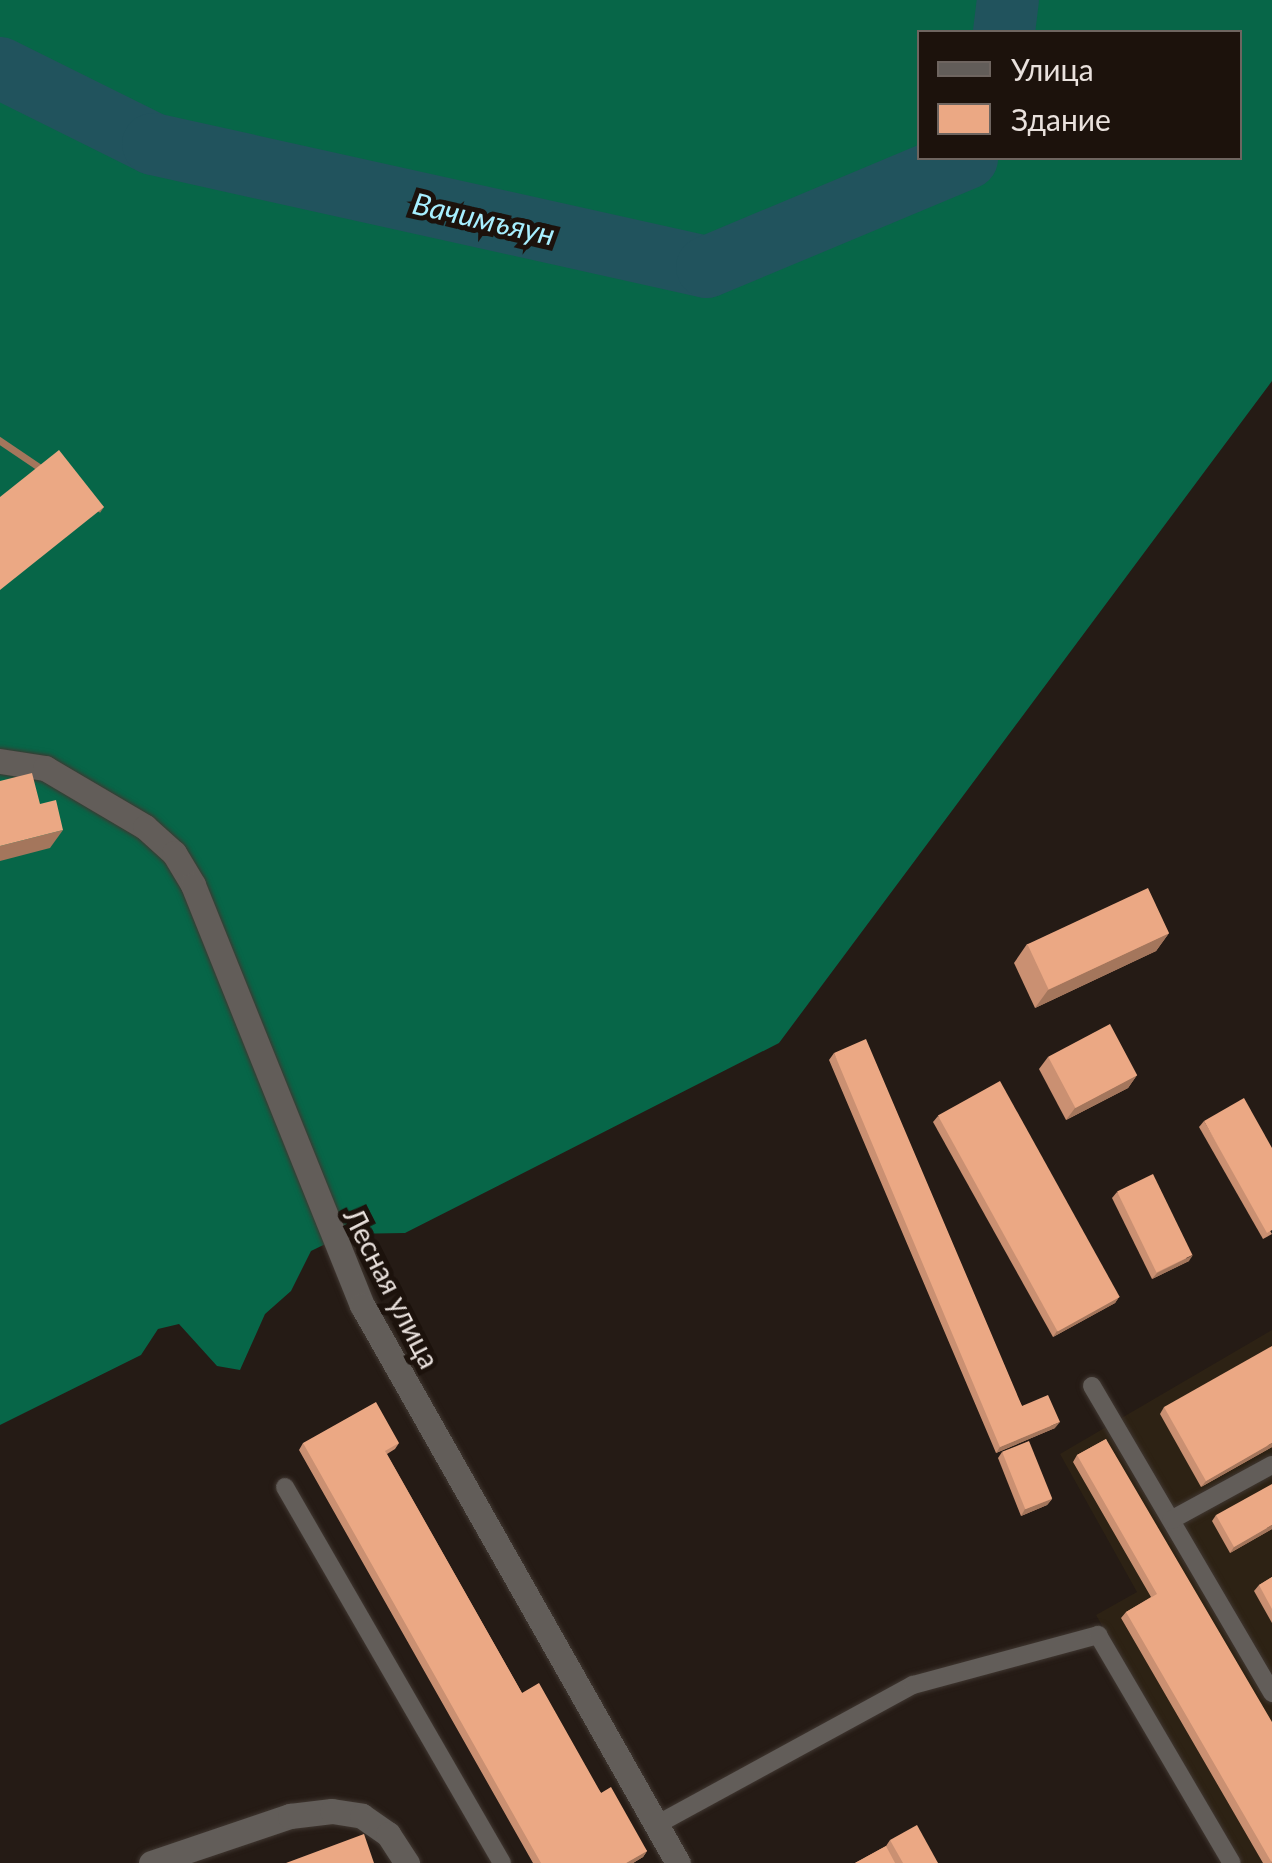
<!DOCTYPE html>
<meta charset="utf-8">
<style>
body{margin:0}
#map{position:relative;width:1272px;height:1863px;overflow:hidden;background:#251b15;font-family:Lato,sans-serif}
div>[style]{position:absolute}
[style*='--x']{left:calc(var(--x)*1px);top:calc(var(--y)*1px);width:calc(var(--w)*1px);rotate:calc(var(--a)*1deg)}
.industrial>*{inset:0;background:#2d2214}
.forest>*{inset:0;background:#076648}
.river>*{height:62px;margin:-31px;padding:0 31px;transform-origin:31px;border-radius:31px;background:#21535d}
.roads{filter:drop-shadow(0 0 2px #403731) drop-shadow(0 0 2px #403731)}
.service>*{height:18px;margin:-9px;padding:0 9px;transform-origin:9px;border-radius:9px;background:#625d59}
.minor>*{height:25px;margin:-12.5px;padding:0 12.5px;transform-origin:12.5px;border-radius:12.5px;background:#625d59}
.wall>*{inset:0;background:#ca9072}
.shaded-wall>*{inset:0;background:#a4765c;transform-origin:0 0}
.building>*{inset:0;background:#eba884;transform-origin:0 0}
span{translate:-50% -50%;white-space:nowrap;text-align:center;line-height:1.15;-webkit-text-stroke:10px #1c120c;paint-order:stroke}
.street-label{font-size:28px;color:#e9e1dd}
.water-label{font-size:30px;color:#a7efff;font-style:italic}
.legend{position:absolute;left:917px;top:30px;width:325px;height:130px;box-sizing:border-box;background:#1c120c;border:2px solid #6e6560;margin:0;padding:12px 18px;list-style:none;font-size:30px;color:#e9e1dd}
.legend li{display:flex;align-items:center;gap:20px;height:50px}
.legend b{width:50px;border:2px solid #6e6560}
</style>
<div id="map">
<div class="industrial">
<div style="clip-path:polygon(1272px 1330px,1272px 1863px,1238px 1863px,1096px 1615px,1137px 1592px,1060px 1454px)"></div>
</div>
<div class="forest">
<div style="clip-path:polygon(evenodd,0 0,1272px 0,1272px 381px,779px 1043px,405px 1233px,346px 1234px,311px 1251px,291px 1291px,265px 1314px,240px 1370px,217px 1366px,179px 1324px,158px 1329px,141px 1355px,0 1425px,0 0,920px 32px,1240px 32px,1240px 158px,920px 158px,920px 32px)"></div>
</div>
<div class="river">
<div style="--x:1004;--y:32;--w:32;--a:-83"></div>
<div style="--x:0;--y:68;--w:171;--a:26.4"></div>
<div style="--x:153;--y:144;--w:567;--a:12.52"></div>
<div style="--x:707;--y:267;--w:282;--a:-22.7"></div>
</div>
<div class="roads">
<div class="service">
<div style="--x:1092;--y:1386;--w:356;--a:59.6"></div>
<div style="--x:285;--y:1487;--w:434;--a:60"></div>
<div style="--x:1171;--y:1520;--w:115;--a:-28.6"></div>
<div style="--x:656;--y:1825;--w:293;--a:-28.6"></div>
<div style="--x:913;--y:1685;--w:192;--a:-15.1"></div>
<div style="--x:1098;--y:1635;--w:264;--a:59.6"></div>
</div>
<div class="minor">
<div style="--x:0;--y:761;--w:46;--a:8.8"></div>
<div style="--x:45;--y:768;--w:116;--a:30.5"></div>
<div style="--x:145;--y:827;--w:39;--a:42"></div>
<div style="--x:174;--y:853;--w:37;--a:59"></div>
<div style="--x:193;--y:885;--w:453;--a:68.1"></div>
<div style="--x:362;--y:1305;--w:641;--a:60.48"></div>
<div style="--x:151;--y:1863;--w:147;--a:-18.7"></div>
<div style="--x:290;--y:1816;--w:42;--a:-6.8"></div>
<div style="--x:332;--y:1811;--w:30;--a:9"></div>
<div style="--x:362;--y:1816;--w:32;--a:35"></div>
<div style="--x:388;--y:1834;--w:35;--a:57"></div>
</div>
</div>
<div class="wall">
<div style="clip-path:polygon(1169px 933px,1156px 951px,1035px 1008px,1014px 963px,1027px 944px)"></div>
<div style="clip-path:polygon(834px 1053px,1022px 1406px,1055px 1428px,996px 1453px,829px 1060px)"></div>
<div style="clip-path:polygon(1048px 1057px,1137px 1075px,1128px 1088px,1066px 1120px,1039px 1069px)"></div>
<div style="clip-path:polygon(938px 1116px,1119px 1297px,1115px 1303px,1053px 1337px,933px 1122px)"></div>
<div style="clip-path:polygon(1204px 1121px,1272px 1234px,1263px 1239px,1199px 1127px)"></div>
<div style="clip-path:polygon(1117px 1192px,1189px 1261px,1152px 1279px,1112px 1198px)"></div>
<div style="clip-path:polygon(1164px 1407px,1272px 1447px,1201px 1487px,1160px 1414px)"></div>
<div style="clip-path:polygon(1106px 1439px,1272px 1863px,1263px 1863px,1121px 1618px,1126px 1612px,1151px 1597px,1073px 1462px,1077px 1455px)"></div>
<div style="clip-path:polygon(303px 1443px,399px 1443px,395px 1449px,387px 1454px,522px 1693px,647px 1851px,643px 1857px,633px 1863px,533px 1863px,299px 1450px)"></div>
<div style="clip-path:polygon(1002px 1452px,1052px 1499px,1047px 1505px,1021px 1516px,998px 1458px)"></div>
<div style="clip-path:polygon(1216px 1515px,1272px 1529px,1230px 1553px,1212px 1521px)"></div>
<div style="clip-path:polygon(1272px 1577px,1272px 1623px,1254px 1591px,1259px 1585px)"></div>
<div style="clip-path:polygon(890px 1840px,938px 1863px,855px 1863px,886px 1846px)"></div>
</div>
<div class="shaded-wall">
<div style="left:104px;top:507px;width:7px;height:133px;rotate:124deg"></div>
<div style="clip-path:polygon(63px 830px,50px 848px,0 861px,0 846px)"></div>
<div style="clip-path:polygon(1169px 933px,1156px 951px,1035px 1008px,1048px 990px)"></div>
<div style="clip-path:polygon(1137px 1075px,1128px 1088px,1066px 1120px,1075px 1108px)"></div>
<div style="clip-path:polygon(1193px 1255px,1189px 1261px,1152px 1279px,1157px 1273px)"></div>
<div style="clip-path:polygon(1119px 1297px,1115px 1303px,1053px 1337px,1057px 1331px)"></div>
<div style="clip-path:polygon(1060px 1422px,1055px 1428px,996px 1453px,1000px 1447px)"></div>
<div style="clip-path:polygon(1272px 1443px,1272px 1447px,1201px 1487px,1206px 1481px)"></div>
<div style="clip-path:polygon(1052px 1499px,1047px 1505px,1021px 1516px,1025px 1509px)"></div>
<div style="clip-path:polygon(1272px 1525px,1272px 1529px,1230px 1553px,1234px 1547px)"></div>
<div style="clip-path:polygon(647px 1851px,643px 1857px,633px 1863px,626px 1863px)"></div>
</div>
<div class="building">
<div style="clip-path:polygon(59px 450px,104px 507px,0 590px,0 497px)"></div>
<div style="clip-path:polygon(32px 773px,40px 804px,56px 800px,63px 830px,0 846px,0 781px)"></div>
<div style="left:1148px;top:888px;width:50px;height:133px;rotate:65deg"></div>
<div style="left:1110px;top:1024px;width:58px;height:70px;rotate:62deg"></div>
<div style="clip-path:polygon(866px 1039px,1022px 1406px,1048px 1395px,1060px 1422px,1000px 1447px,834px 1053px)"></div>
<div style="left:1000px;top:1081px;width:247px;height:71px;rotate:61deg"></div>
<div style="clip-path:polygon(1244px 1098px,1272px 1148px,1272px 1230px,1267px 1233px,1204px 1121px)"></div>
<div style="left:1153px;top:1174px;width:90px;height:40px;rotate:64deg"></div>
<div style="clip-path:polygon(1272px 1346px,1272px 1443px,1206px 1481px,1164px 1407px)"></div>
<div style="clip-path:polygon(376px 1402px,399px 1443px,385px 1451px,522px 1693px,539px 1683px,601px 1793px,611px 1787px,647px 1851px,626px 1863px,541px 1863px,303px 1443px)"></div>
<div style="clip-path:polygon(1106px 1439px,1272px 1722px,1272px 1863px,1126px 1612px,1157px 1594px,1077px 1455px)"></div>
<div style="left:1029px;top:1441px;width:62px;height:29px;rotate:68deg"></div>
<div style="clip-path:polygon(1272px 1484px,1272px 1525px,1234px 1547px,1216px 1515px)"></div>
<div style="clip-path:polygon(1272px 1577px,1272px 1609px,1259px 1585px)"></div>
<div style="clip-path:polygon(917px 1825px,938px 1863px,903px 1863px,890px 1840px)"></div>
<div style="clip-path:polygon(364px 1834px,374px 1863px,286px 1863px)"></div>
<div style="clip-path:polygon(886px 1846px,895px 1863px,855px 1863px)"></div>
</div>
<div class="street-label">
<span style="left:392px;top:1288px;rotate:63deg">Лесная улица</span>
</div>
<div class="water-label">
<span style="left:484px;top:218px;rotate:13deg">Вачимъяун</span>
</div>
<ul class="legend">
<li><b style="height:12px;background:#625d59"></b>Улица</li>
<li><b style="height:28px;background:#eba884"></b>Здание</li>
</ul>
</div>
